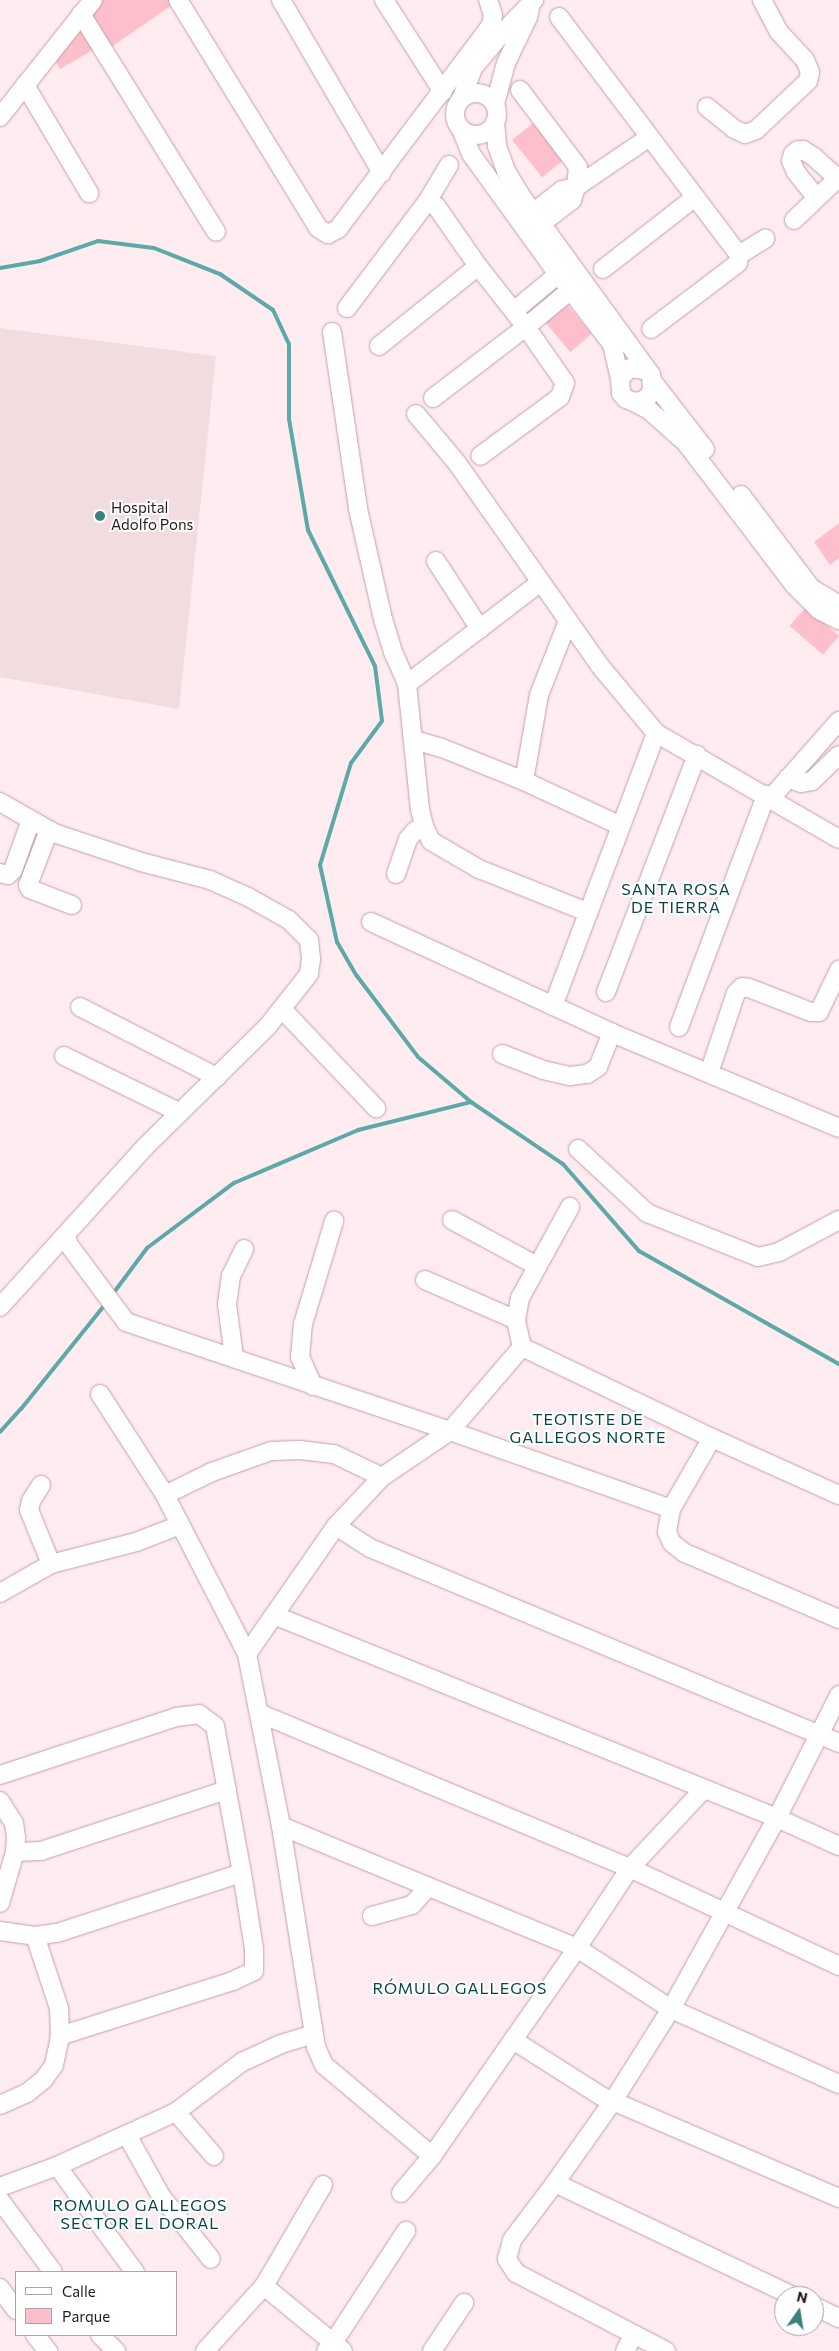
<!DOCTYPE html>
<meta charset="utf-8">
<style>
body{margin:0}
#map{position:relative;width:839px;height:2351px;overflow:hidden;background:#feecf0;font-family:Commissioner,sans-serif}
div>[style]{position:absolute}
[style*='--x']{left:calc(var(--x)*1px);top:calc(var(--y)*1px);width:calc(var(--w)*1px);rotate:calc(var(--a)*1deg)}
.built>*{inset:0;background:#f1dce0}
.green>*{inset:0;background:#febfcd;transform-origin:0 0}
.stream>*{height:4px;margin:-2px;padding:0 2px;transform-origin:2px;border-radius:2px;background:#5da9a7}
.roads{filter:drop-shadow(0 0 1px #c69ea7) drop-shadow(0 0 1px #c69ea7)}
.minor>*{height:18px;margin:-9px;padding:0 9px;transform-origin:9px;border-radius:9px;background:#fff}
.minor>.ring{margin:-9px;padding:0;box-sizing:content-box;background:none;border:18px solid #fff;border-radius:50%}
.dots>*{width:14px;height:14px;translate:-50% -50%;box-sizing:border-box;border:2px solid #fff;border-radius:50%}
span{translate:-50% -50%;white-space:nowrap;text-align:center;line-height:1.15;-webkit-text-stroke:4px #fff;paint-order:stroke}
.poi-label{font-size:15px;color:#291a1d}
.left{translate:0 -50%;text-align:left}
.neighbourhood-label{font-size:16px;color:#064847;letter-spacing:1px}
.legend{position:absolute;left:15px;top:2271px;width:162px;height:65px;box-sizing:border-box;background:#fff;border:1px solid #a9a3a5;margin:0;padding:6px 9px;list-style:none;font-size:15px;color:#291a1d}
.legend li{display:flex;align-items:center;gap:10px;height:25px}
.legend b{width:25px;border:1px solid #a9a3a5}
.north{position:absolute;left:774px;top:2286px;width:50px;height:50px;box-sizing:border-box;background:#fff;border:1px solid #a9a3a5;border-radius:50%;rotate:13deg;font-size:14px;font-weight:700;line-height:20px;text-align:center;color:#291a1d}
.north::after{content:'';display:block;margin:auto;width:18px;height:22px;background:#38817f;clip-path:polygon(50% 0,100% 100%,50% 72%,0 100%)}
</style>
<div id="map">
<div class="built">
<div style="clip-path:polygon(0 328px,216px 356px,179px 709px,0 677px)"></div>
</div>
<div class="green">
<div style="clip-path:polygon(93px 0,173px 0,175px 3px,107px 50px,83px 12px)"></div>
<div style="clip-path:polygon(78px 27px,93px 50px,60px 69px,53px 58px)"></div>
<div style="left:533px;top:123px;width:48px;height:27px;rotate:51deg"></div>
<div style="left:564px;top:301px;width:43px;height:28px;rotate:50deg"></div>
<div style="clip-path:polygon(839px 523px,839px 558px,830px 565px,814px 542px)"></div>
<div style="left:806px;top:607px;width:44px;height:25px;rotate:41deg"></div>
</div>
<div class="stream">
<div style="--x:0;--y:268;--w:41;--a:-9.9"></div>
<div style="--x:40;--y:261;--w:61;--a:-19"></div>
<div style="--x:98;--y:241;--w:56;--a:7.1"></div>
<div style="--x:154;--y:248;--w:71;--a:21.5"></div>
<div style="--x:220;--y:274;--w:64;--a:34.2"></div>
<div style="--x:273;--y:310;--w:38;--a:65"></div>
<div style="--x:289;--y:344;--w:75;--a:90"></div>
<div style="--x:289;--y:419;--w:113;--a:80.3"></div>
<div style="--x:308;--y:530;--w:152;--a:63.8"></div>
<div style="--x:375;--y:666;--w:55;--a:82.7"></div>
<div style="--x:382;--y:721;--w:52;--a:126.4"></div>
<div style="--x:351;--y:763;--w:107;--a:106.9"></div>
<div style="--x:320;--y:865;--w:79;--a:77.6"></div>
<div style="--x:337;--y:942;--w:39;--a:60"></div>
<div style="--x:357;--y:976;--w:101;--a:53"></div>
<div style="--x:418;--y:1057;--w:70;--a:40.3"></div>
<div style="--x:471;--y:1102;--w:111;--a:34"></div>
<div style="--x:563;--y:1164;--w:116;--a:48.9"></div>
<div style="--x:639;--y:1251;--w:230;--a:29.5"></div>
<div style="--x:112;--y:1295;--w:59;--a:-53.3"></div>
<div style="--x:147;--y:1248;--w:109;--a:-36.8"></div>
<div style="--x:234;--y:1183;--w:135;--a:-23.1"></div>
<div style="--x:358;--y:1130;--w:116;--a:-13.9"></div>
<div style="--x:0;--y:1432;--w:31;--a:-48"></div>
<div style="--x:21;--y:1409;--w:137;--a:-51.2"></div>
</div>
<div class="roads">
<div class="minor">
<div style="--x:178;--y:0;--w:268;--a:58.4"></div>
<div style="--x:318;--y:228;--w:12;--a:31"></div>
<div style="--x:328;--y:234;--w:11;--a:-27"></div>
<div style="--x:338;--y:229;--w:255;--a:-53.1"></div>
<div style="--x:491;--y:25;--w:10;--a:-79"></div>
<div style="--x:493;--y:15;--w:16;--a:-108"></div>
<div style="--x:281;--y:0;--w:200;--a:59.7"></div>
<div style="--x:384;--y:0;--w:109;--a:57.3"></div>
<div style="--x:81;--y:14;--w:256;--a:58.2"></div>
<div style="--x:559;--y:17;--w:298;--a:52.9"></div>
<div style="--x:739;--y:255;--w:8;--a:97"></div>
<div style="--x:738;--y:263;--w:109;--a:142.8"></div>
<div style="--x:25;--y:85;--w:126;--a:59.3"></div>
<div style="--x:520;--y:90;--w:96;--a:53"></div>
<div style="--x:578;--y:167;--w:20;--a:96"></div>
<div class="ring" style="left:455px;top:93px;width:24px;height:24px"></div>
<div style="--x:462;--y:97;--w:31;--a:-69"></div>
<div style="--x:473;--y:68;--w:47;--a:-50.2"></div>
<div style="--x:503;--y:32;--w:45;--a:-45.9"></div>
<div style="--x:495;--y:104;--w:42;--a:-75"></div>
<div style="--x:506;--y:63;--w:51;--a:-64.4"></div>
<div style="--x:528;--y:17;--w:9;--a:-77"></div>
<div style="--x:707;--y:107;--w:35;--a:39"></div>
<div style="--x:734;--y:129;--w:12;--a:24"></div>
<div style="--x:745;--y:134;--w:12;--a:-20"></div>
<div style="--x:756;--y:130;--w:71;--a:-43.3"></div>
<div style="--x:808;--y:81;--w:9;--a:-77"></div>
<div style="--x:810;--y:72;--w:13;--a:-113"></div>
<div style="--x:805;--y:60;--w:38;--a:-133"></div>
<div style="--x:779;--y:32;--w:36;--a:-118"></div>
<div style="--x:0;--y:117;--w:149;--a:-51.5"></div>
<div style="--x:495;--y:122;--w:24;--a:85"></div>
<div style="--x:497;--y:146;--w:27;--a:70"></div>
<div style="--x:506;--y:171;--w:26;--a:59"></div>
<div style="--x:519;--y:193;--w:225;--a:54"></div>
<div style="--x:651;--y:375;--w:15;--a:86"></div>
<div style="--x:652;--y:390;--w:8;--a:120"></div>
<div style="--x:648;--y:397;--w:8;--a:150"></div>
<div style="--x:641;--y:401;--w:7;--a:172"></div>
<div style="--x:634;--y:402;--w:9;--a:-159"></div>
<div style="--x:626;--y:399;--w:8;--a:-130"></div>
<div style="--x:621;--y:393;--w:15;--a:-94"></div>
<div style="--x:620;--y:378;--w:14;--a:-45"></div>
<div style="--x:630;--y:368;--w:15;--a:8"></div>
<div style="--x:461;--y:129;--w:27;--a:68"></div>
<div style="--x:471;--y:154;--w:148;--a:54.1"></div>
<div style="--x:558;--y:274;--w:88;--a:52.4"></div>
<div style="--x:612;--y:344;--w:35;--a:77"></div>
<div style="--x:576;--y:187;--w:87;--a:-34.2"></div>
<div style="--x:816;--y:197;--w:32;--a:-129"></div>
<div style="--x:796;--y:172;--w:12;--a:-114"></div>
<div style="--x:791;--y:161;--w:7;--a:-74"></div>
<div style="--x:793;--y:154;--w:6;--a:-39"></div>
<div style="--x:798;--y:150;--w:5;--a:0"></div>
<div style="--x:803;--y:150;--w:13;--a:32"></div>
<div style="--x:814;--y:157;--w:31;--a:42"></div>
<div style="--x:427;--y:202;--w:10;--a:24"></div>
<div style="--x:436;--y:206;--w:73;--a:55"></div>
<div style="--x:478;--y:266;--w:78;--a:51.8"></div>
<div style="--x:526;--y:327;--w:68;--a:55.1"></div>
<div style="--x:565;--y:383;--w:15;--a:110"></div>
<div style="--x:560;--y:397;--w:99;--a:143.6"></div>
<div style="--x:525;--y:219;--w:47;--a:-38.1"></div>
<div style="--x:562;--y:190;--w:14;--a:-12"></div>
<div style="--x:576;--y:187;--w:14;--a:107"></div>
<div style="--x:572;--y:200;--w:49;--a:142.4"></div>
<div style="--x:794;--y:220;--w:62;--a:-43.7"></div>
<div style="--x:739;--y:255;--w:31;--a:-32"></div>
<div style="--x:603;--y:269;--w:117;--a:-38"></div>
<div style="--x:347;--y:308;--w:133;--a:-53"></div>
<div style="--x:427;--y:202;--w:43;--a:-59.3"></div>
<div style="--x:514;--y:311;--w:70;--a:-39.8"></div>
<div style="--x:332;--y:332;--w:179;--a:81.6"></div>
<div style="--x:358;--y:509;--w:113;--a:77.2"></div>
<div style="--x:383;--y:619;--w:34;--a:73"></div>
<div style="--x:393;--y:652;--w:35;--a:66"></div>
<div style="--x:407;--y:684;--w:126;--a:84.1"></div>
<div style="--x:420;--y:809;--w:17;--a:77"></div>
<div style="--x:424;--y:826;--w:17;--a:65"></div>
<div style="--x:431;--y:841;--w:56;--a:30.3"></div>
<div style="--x:479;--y:869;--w:116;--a:21.7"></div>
<div style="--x:379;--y:346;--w:127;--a:-38.9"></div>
<div style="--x:653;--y:382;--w:85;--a:52.2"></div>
<div style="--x:433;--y:398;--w:117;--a:-37.4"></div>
<div style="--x:526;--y:327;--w:67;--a:-39.6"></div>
<div style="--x:634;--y:402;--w:17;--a:28"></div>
<div style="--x:649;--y:410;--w:50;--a:41.7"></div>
<div style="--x:686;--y:443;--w:178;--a:52.7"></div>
<div style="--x:794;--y:585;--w:35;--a:45"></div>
<div style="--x:819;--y:610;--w:22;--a:27"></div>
<div style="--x:416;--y:414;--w:64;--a:50.1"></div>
<div style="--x:457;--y:463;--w:248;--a:54.8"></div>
<div style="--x:600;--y:666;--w:87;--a:50.1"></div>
<div style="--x:656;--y:733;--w:211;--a:30.1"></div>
<div style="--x:741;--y:495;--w:116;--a:53"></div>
<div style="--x:811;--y:588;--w:33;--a:31"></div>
<div style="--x:436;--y:561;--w:81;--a:57.1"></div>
<div style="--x:407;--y:684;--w:168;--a:-37.3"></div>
<div style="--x:414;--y:740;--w:29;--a:16"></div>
<div style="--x:442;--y:748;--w:88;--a:21.9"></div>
<div style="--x:524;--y:781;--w:105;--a:24.9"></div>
<div style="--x:788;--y:778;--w:14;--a:21"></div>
<div style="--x:801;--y:783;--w:11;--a:-10"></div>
<div style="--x:812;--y:781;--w:37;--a:-44"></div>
<div style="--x:524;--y:781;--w:87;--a:-80.1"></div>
<div style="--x:539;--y:695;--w:79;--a:-68.6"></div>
<div style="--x:771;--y:798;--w:103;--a:-48.6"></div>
<div style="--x:0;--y:802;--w:62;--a:29.9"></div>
<div style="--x:54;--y:833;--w:92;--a:18.4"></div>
<div style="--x:141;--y:862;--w:71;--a:14.6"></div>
<div style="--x:210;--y:880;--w:42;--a:24.1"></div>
<div style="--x:248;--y:897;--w:47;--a:29.3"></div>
<div style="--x:289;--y:920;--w:28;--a:45"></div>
<div style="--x:309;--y:940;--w:19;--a:84"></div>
<div style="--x:311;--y:959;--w:15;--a:98"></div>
<div style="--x:309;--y:974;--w:68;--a:128.4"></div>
<div style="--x:267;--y:1027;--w:171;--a:135.5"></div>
<div style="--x:145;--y:1147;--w:216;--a:132.2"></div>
<div style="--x:49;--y:830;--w:59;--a:110.9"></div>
<div style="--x:28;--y:885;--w:4;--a:63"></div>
<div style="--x:30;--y:889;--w:45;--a:20.9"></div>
<div style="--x:0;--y:873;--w:8;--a:14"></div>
<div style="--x:8;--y:875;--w:7;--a:-45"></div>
<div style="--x:13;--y:870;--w:53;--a:-70.2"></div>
<div style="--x:396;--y:874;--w:37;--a:-71"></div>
<div style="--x:408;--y:839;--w:11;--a:-49"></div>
<div style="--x:415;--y:831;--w:10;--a:-29"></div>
<div style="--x:371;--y:922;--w:265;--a:24.7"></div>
<div style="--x:612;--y:1033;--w:246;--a:22.7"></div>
<div style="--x:606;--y:992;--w:254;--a:-69"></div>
<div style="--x:553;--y:1006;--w:292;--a:-69.3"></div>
<div style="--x:80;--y:1007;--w:154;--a:27.1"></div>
<div style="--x:282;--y:1009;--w:137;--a:46.5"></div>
<div style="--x:679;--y:1027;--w:248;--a:-69.4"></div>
<div style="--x:502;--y:1054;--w:44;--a:21.3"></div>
<div style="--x:543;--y:1070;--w:28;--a:13"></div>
<div style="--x:570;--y:1076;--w:17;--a:-7"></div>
<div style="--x:587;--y:1074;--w:13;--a:-32"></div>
<div style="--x:598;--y:1067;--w:37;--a:-68"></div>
<div style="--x:64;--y:1056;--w:128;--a:26"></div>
<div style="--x:709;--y:1073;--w:84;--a:-71.4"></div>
<div style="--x:736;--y:993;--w:8;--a:-45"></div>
<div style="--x:742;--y:987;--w:7;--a:8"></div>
<div style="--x:749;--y:988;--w:66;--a:21.2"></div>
<div style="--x:811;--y:1012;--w:8;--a:0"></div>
<div style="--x:819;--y:1012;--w:47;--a:-64.5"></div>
<div style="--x:578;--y:1149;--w:94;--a:42.8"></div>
<div style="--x:647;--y:1213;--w:119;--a:21.6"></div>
<div style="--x:758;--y:1257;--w:22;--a:-13"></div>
<div style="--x:779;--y:1252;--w:68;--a:-28.1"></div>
<div style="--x:452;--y:1220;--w:97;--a:28.4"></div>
<div style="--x:66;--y:1236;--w:9;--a:72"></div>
<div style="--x:69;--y:1245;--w:96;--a:53.5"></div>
<div style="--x:126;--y:1322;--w:342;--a:18.6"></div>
<div style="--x:450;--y:1431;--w:234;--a:19.4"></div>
<div style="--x:671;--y:1509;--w:23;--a:100"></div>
<div style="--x:667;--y:1532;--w:12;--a:66"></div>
<div style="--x:672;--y:1543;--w:16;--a:38"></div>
<div style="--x:685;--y:1553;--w:168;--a:23.2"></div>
<div style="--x:425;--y:1280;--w:99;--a:23.7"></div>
<div style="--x:522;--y:1347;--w:211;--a:25.6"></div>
<div style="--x:712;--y:1438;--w:139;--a:24.2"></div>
<div style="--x:522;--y:1347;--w:28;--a:-103"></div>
<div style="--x:516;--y:1320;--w:22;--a:-80"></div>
<div style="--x:520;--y:1298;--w:104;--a:-61.2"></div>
<div style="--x:234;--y:1357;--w:53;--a:-97.5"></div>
<div style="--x:227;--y:1304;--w:28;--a:-82"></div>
<div style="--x:231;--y:1276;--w:30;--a:-64"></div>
<div style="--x:313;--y:1386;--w:32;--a:-114"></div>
<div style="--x:300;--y:1357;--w:33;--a:-85"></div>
<div style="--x:303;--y:1324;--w:108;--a:-73.2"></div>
<div style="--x:100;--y:1394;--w:120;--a:57.2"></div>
<div style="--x:165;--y:1495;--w:179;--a:62.7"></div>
<div style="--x:41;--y:1485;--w:19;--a:122"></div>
<div style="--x:31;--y:1501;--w:9;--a:103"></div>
<div style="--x:29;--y:1510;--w:58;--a:67.8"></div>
<div style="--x:165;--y:1495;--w:52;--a:-26.1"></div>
<div style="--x:212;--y:1472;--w:63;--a:-19.6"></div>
<div style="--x:271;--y:1451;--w:29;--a:-2"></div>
<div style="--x:300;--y:1450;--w:34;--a:7"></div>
<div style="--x:334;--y:1454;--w:53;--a:25.6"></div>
<div style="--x:671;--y:1509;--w:82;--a:-60"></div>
<div style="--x:336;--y:1526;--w:40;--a:32.9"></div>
<div style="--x:370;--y:1548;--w:508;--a:22.58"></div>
<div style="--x:0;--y:1593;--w:59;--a:-29.6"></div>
<div style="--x:51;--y:1564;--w:88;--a:-14.5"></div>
<div style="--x:136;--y:1542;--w:47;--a:-21.1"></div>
<div style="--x:276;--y:1616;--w:540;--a:21.96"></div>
<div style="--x:777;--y:1818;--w:68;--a:24.3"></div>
<div style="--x:259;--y:1713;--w:402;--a:22.7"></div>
<div style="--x:630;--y:1868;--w:231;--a:25.1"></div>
<div style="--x:0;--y:1775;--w:185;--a:-18.2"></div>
<div style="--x:176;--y:1717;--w:23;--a:-7"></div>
<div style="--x:199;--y:1714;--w:20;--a:37"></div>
<div style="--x:215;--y:1726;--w:149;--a:79.6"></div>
<div style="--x:242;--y:1873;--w:77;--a:81"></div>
<div style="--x:254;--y:1949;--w:22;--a:90"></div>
<div style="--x:254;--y:1971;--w:23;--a:155"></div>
<div style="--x:233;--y:1981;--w:182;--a:162.4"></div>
<div style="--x:0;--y:1801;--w:26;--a:58"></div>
<div style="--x:14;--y:1823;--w:14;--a:82"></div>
<div style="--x:16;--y:1837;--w:15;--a:94"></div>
<div style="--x:15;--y:1852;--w:53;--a:106.4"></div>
<div style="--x:281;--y:1826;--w:320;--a:22.4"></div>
<div style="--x:577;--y:1948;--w:112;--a:33"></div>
<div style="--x:671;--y:2009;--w:184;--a:24.1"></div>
<div style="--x:15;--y:1852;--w:26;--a:-2"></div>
<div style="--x:41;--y:1851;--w:196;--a:-18.2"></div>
<div style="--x:372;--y:1916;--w:41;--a:-15.4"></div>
<div style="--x:412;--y:1905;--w:24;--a:-48"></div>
<div style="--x:0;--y:1931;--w:35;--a:8"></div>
<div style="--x:35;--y:1936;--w:22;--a:-8"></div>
<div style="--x:57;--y:1933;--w:194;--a:-18"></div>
<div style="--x:513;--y:2040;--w:104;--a:32.5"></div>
<div style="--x:601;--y:2096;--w:259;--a:23.2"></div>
<div style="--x:0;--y:2105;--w:30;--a:-24"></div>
<div style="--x:27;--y:2093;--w:22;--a:-39"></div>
<div style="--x:44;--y:2079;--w:17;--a:-54"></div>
<div style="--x:54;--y:2065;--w:30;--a:-78"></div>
<div style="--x:60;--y:2036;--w:28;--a:-92"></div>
<div style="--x:59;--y:2008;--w:76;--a:-108.4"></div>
<div style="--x:176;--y:2112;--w:58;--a:49.2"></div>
<div style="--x:127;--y:2135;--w:70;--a:60.9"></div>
<div style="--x:161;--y:2196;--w:80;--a:51.6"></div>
<div style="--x:432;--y:2156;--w:141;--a:-139.9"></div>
<div style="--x:324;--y:2065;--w:20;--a:-114"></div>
<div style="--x:316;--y:2047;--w:224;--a:-99"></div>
<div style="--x:281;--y:1826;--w:175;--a:-101.2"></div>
<div style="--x:247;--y:1654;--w:156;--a:-55.2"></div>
<div style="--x:336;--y:1526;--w:67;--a:-46.8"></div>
<div style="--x:382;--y:1477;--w:82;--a:-34.1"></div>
<div style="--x:450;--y:1431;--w:111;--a:-49.4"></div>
<div style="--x:57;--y:2166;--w:132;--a:53.7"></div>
<div style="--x:555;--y:2183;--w:263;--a:25.4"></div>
<div style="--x:0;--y:2187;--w:61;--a:-20.2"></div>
<div style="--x:57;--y:2166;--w:131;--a:-24.4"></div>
<div style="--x:176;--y:2112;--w:83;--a:-37.1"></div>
<div style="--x:242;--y:2062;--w:43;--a:-24.8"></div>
<div style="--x:281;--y:2044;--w:34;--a:-17"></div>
<div style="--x:401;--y:2193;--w:48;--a:-50"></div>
<div style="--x:432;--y:2156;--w:254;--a:-55.1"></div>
<div style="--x:577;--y:1948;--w:96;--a:-56.5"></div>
<div style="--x:630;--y:1868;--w:108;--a:-46.9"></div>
<div style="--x:0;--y:2200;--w:89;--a:53.6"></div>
<div style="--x:264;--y:2286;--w:102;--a:39.4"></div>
<div style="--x:0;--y:2288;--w:27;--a:54"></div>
<div style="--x:814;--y:2306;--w:28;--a:26"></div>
<div style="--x:35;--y:2335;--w:21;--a:51"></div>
<div style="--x:100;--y:2335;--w:23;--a:45"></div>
<div style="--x:205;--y:2351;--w:88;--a:-47.8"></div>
<div style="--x:264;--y:2286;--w:117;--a:-59.7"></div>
<div style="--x:326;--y:2351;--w:11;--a:-49"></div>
<div style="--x:333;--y:2343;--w:134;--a:-56.9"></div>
<div style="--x:432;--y:2351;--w:58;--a:-56.3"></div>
<div style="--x:625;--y:2351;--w:19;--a:-62"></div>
<div style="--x:666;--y:2351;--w:169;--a:-152.5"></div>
<div style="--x:516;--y:2273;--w:17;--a:-123"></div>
<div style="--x:507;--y:2259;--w:20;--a:-75"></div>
<div style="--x:512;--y:2240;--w:71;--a:-53"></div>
<div style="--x:555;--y:2183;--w:100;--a:-54.7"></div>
<div style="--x:613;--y:2101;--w:109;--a:-57.8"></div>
<div style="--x:671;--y:2009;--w:218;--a:-61"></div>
<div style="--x:777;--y:1818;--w:138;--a:-63.2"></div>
</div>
</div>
<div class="dots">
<div style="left:100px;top:516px;background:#38817f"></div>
</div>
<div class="poi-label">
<span class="left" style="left:111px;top:516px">Hospital<br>Adolfo Pons</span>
</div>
<div class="neighbourhood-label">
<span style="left:676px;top:898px">SANTA ROSA<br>DE TIERRA</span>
<span style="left:588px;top:1428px">TEOTISTE DE<br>GALLEGOS NORTE</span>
<span style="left:460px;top:1988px">RÓMULO GALLEGOS</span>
<span style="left:140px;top:2214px">ROMULO GALLEGOS<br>SECTOR EL DORAL</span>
</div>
<ul class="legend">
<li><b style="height:6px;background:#fff"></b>Calle</li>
<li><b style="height:14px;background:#febfcd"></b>Parque</li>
</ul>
<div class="north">N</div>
</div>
